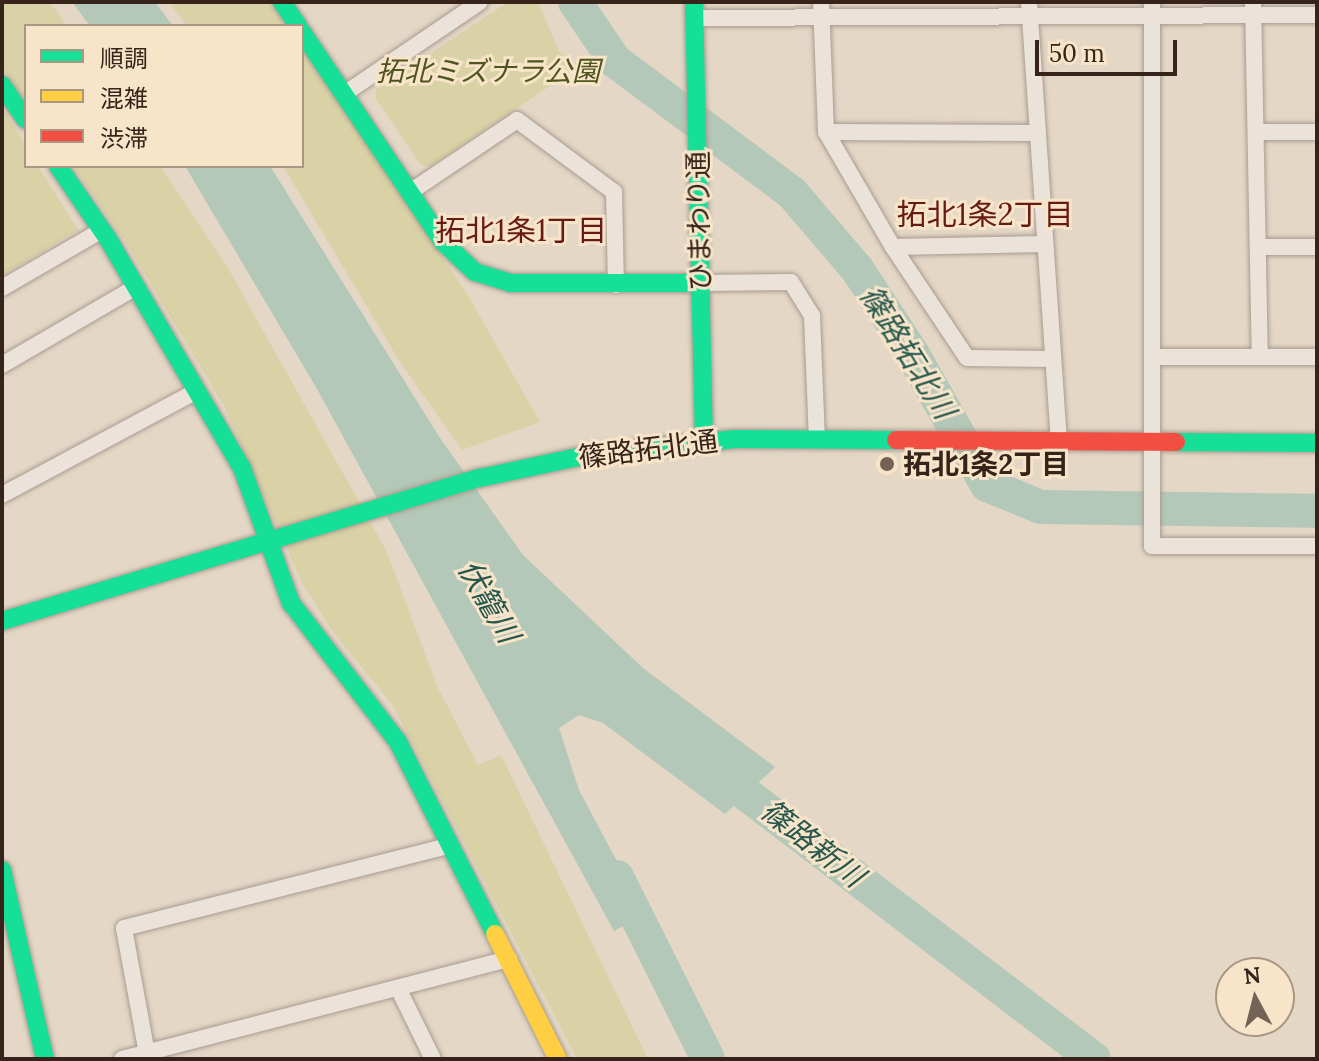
<!DOCTYPE html>
<meta charset="utf-8">
<style>
body{margin:0}
#map{position:relative;width:1319px;height:1061px;overflow:hidden;background:#e4d7c6;font-family:Lora,"Noto Sans JP",serif}
div>[style]{position:absolute}
[style*='--x']{left:calc(var(--x)*1px);top:calc(var(--y)*1px);width:calc(var(--w)*1px);rotate:calc(var(--a)*1deg)}
.green>*{inset:0;background:#d9d2a6}
.water>*{inset:0;background:#b3c8b8}
.river>*{height:34px;margin:-17px;padding:0 17px;transform-origin:17px;border-radius:17px;background:#b3c8b8}
.roads{filter:drop-shadow(0 0 2px #a89c90) drop-shadow(0 0 2px #a89c90)}
.street>*{height:16px;margin:-8px;padding:0 8px;transform-origin:8px;border-radius:8px;background:#ebe3d9}
.fast>*{height:18px;margin:-9px;padding:0 9px;transform-origin:9px;border-radius:9px;background:#16e098}
.slow>*{height:18px;margin:-9px;padding:0 9px;transform-origin:9px;border-radius:9px;background:#ffcf43}
.jam>*{height:18px;margin:-9px;padding:0 9px;transform-origin:9px;border-radius:9px;background:#f24e42}
.dots>*{width:22px;height:22px;translate:-50% -50%;box-sizing:border-box;border:4px solid #f8e4c9;border-radius:50%}
span{translate:-50% -50%;white-space:nowrap;text-align:center;line-height:1.15;-webkit-text-stroke:6px #f8e4c9;paint-order:stroke}
.park-label{font-size:28px;color:#4e551e;font-style:italic}
.street-label{font-size:28px;color:#362319}
.poi-label{font-size:28px;color:#362319;font-weight:700}
.left{translate:0 -50%;text-align:left}
.neighbourhood-label{font-size:30px;color:#671a15}
.water-label{font-size:30px;color:#26584e;font-style:italic}
.frame{position:absolute;inset:0;border:4px solid #362319;pointer-events:none}
.legend{position:absolute;left:24px;top:24px;width:280px;height:144px;box-sizing:border-box;background:#f8e4c9;border:2px solid #aa9783;margin:0;padding:10px 14px;list-style:none;font-size:24px;color:#362319}
.legend li{display:flex;align-items:center;gap:16px;height:40px}
.legend b{width:40px;border:2px solid #aa9783}
.north{position:absolute;left:1215px;top:957px;width:80px;height:80px;box-sizing:border-box;background:#f8e4c9;border:2px solid #aa9783;border-radius:50%;rotate:353deg;font-size:22px;font-weight:700;line-height:32px;text-align:center;color:#362319}
.north::after{content:'';display:block;margin:auto;width:28px;height:36px;background:#736256;clip-path:polygon(50% 0,100% 100%,50% 72%,0 100%)}
.scale{position:absolute;left:1035px;top:40px;width:142px;height:36px;box-sizing:border-box;border:4px solid #362319;border-top:0;padding-left:10px;font-size:24px;line-height:28px;white-space:nowrap;color:#362319;-webkit-text-stroke:6px #f8e4c9;paint-order:stroke}
</style>
<div id="map">
<div class="green">
<div style="clip-path:polygon(2px 2px,50px 2px,67px 26px,26px 26px,26px 101px,2px 68px)"></div>
<div style="clip-path:polygon(169px 2px,272px 2px,289px 26px,187px 26px)"></div>
<div style="clip-path:polygon(508px 2px,538px 2px,558px 49px,575px 69px,431px 166px,421px 165px,376px 99px,376px 90px)"></div>
<div style="clip-path:polygon(302px 45px,469px 297px,540px 422px,462px 450px,398px 359px,283px 166px,302px 166px)"></div>
<div style="clip-path:polygon(2px 107px,26px 146px,26px 166px,38px 166px,78px 230px,2px 276px)"></div>
<div style="clip-path:polygon(73px 166px,160px 166px,229px 270px,386px 550px,437px 686px,478px 765px,501px 755px,648px 1059px,577px 1059px,393px 706px,333px 632px,303px 585px,224px 406px,125px 241px)"></div>
</div>
<div class="water">
<div style="clip-path:polygon(72px 2px,155px 2px,173px 26px,90px 26px)"></div>
<div style="clip-path:polygon(185px 166px,270px 166px,440px 438px,523px 555px,643px 668px,775px 767px,725px 814px,603px 723px,579px 715px,559px 728px,579px 790px,645px 914px,614px 931px,317px 389px)"></div>
</div>
<div class="river">
<div style="--x:575;--y:2;--w:71;--a:55.9"></div>
<div style="--x:615;--y:61;--w:221;--a:36.7"></div>
<div style="--x:792;--y:193;--w:100;--a:49.5"></div>
<div style="--x:857;--y:269;--w:100;--a:56.8"></div>
<div style="--x:912;--y:353;--w:152;--a:60.4"></div>
<div style="--x:987;--y:485;--w:58;--a:22.2"></div>
<div style="--x:1041;--y:507;--w:276;--a:0.8"></div>
<div style="--x:712;--y:768;--w:480;--a:37.3"></div>
<div style="--x:617;--y:877;--w:203;--a:63.4"></div>
</div>
<div class="roads">
<div class="street">
<div style="--x:821;--y:2;--w:130;--a:87.8"></div>
<div style="--x:826;--y:132;--w:133;--a:59.8"></div>
<div style="--x:893;--y:247;--w:133;--a:56.3"></div>
<div style="--x:967;--y:358;--w:86;--a:0.7"></div>
<div style="--x:1029;--y:2;--w:441;--a:86.1"></div>
<div style="--x:1152;--y:2;--w:544;--a:90"></div>
<div style="--x:1152;--y:546;--w:165;--a:0"></div>
<div style="--x:1253;--y:2;--w:355;--a:88.9"></div>
<div style="--x:694;--y:18;--w:623;--a:-0.28"></div>
<div style="--x:344;--y:94;--w:164;--a:-34.1"></div>
<div style="--x:826;--y:132;--w:212;--a:0.3"></div>
<div style="--x:1258;--y:132;--w:59;--a:0"></div>
<div style="--x:410;--y:192;--w:129;--a:-33.9"></div>
<div style="--x:517;--y:120;--w:121;--a:36.6"></div>
<div style="--x:614;--y:192;--w:93;--a:88.8"></div>
<div style="--x:893;--y:247;--w:152;--a:-1.1"></div>
<div style="--x:1260;--y:247;--w:57;--a:0"></div>
<div style="--x:700;--y:283;--w:91;--a:-0.6"></div>
<div style="--x:791;--y:282;--w:40;--a:58"></div>
<div style="--x:812;--y:316;--w:123;--a:87.7"></div>
<div style="--x:2;--y:288;--w:116;--a:-30.1"></div>
<div style="--x:1153;--y:357;--w:164;--a:0"></div>
<div style="--x:2;--y:365;--w:155;--a:-30.2"></div>
<div style="--x:2;--y:495;--w:221;--a:-28.1"></div>
<div style="--x:398;--y:988;--w:79;--a:63.8"></div>
<div style="--x:122;--y:1059;--w:400;--a:-14.5"></div>
<div style="--x:148;--y:1059;--w:133;--a:-100.4"></div>
<div style="--x:124;--y:928;--w:337;--a:-14.2"></div>
</div>
<div class="fast">
<div style="--x:282;--y:2;--w:29;--a:56"></div>
<div style="--x:694;--y:2;--w:438;--a:88.7"></div>
<div style="--x:302;--y:32;--w:253;--a:56.1"></div>
<div style="--x:443;--y:242;--w:44;--a:43.2"></div>
<div style="--x:475;--y:272;--w:37;--a:17"></div>
<div style="--x:510;--y:283;--w:190;--a:0"></div>
<div style="--x:2;--y:85;--w:42;--a:55.6"></div>
<div style="--x:58;--y:166;--w:88;--a:55.6"></div>
<div style="--x:108;--y:239;--w:265;--a:59.7"></div>
<div style="--x:242;--y:468;--w:144;--a:70.1"></div>
<div style="--x:291;--y:603;--w:175;--a:52.4"></div>
<div style="--x:398;--y:742;--w:215;--a:63.2"></div>
<div style="--x:1176;--y:442;--w:141;--a:0.4"></div>
<div style="--x:2;--y:621;--w:499;--a:-16.7"></div>
<div style="--x:480;--y:478;--w:115;--a:-12.1"></div>
<div style="--x:592;--y:454;--w:144;--a:-6"></div>
<div style="--x:735;--y:439;--w:161;--a:0.4"></div>
<div style="--x:2;--y:870;--w:194;--a:77.2"></div>
</div>
<div class="slow">
<div style="--x:495;--y:934;--w:140;--a:63.3"></div>
</div>
<div class="jam">
<div style="--x:896;--y:440;--w:280;--a:0.4"></div>
</div>
</div>
<div class="dots">
<div style="left:887px;top:464px;background:#736256"></div>
</div>
<div class="park-label">
<span style="left:488px;top:71px">拓北ミズナラ公園</span>
</div>
<div class="street-label">
<span style="left:699px;top:221px;rotate:-91deg">ひまわり通</span>
<span style="left:648px;top:449px;rotate:-7deg">篠路拓北通</span>
</div>
<div class="poi-label">
<span class="left" style="left:903px;top:464px">拓北1条2丁目</span>
</div>
<div class="neighbourhood-label">
<span style="left:985px;top:214px">拓北1条2丁目</span>
<span style="left:521px;top:230px">拓北1条1丁目</span>
</div>
<div class="water-label">
<span style="left:908px;top:352px;rotate:58deg">篠路拓北川</span>
<span style="left:489px;top:601px;rotate:60deg">伏籠川</span>
<span style="left:813px;top:843px;rotate:38deg">篠路新川</span>
</div>
<div class="frame"></div>
<ul class="legend">
<li><b style="height:10px;background:#16e098"></b>順調</li>
<li><b style="height:10px;background:#ffcf43"></b>混雑</li>
<li><b style="height:10px;background:#f24e42"></b>渋滞</li>
</ul>
<div class="north">N</div>
<div class="scale">50 m</div>
</div>
